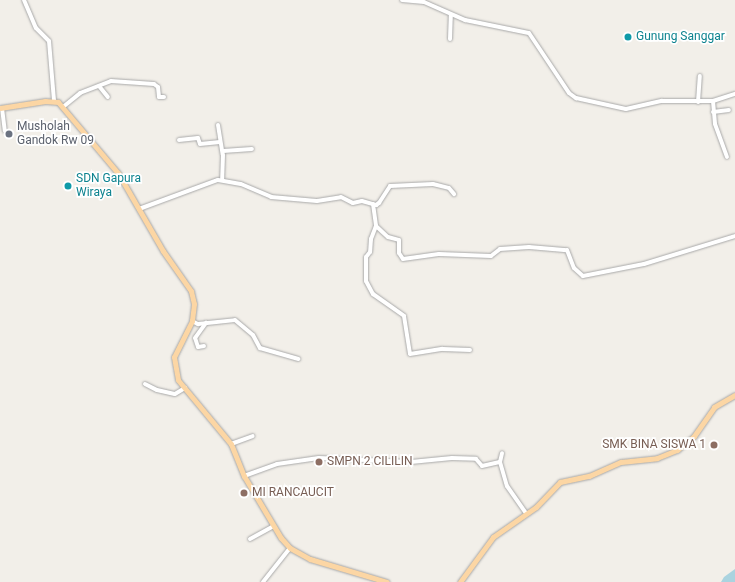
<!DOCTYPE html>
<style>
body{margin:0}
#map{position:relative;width:735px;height:582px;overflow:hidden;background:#f2efe9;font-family:Roboto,sans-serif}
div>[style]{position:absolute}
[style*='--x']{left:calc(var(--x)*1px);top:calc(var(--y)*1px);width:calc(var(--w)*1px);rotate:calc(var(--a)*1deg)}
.water>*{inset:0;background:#aad3df}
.roads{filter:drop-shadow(0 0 1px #a9a9a9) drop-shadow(0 0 1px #a9a9a9)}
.minor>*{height:4px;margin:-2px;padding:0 2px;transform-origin:2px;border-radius:2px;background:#fff}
.major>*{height:5px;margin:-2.5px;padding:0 2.5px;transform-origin:2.5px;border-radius:2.5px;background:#fcd6a4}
.dots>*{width:11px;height:11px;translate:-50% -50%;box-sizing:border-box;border:2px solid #fff;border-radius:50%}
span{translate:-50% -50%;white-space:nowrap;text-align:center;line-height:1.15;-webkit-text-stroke:3.5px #fff;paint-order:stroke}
.culture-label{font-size:12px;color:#0d838f}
.left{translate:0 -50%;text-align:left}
.worship-label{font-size:12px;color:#5b616d}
.education-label{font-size:12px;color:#785e54}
.right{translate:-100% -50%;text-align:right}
</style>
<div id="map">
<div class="water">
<div style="clip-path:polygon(735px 569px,735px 582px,721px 582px,724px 577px)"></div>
</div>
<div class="roads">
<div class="minor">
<div style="--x:24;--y:0;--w:30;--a:67"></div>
<div style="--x:36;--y:28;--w:18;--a:45"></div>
<div style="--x:49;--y:41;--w:60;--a:85.2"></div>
<div style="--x:402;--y:0;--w:22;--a:5"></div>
<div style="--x:424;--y:2;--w:45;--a:23.7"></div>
<div style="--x:465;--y:20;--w:65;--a:11.5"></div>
<div style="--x:529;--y:33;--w:72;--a:56.3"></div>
<div style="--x:569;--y:93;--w:9;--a:36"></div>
<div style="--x:576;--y:98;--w:51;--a:12.4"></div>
<div style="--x:626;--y:109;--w:37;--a:-13"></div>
<div style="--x:662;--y:101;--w:51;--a:0"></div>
<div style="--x:713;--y:101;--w:23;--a:-18"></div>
<div style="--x:450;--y:39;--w:24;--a:-88"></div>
<div style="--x:99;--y:86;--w:14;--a:51"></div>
<div style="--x:713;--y:101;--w:23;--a:85"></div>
<div style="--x:715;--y:124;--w:35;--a:70"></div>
<div style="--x:698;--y:102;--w:26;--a:-86"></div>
<div style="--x:63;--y:107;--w:22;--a:-39"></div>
<div style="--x:80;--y:93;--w:33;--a:-21"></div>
<div style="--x:111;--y:81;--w:43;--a:4"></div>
<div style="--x:154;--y:84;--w:5;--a:37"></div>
<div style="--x:158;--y:87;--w:10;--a:84"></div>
<div style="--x:159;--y:97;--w:5;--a:0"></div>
<div style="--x:2;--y:108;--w:23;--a:83"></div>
<div style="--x:713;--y:112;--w:16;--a:-7"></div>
<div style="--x:218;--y:125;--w:30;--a:81"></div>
<div style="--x:223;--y:155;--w:25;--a:92"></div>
<div style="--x:179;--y:140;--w:19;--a:-6"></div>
<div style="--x:198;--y:138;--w:6;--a:72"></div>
<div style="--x:200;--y:144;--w:20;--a:-6"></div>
<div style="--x:223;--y:151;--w:29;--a:-4"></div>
<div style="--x:373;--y:204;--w:22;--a:82"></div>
<div style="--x:376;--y:226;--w:16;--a:43"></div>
<div style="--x:388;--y:237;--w:11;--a:15"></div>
<div style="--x:399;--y:240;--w:13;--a:90"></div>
<div style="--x:399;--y:253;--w:7;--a:56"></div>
<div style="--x:403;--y:259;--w:36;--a:-8"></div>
<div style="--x:439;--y:254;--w:52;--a:2.2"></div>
<div style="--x:491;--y:256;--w:11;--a:-38"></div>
<div style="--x:500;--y:249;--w:29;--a:-4"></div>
<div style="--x:529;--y:247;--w:38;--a:5"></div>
<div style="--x:567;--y:250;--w:19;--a:69"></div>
<div style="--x:574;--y:268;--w:12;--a:42"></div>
<div style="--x:583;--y:276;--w:62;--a:-11.1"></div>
<div style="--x:644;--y:264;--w:95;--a:-17.1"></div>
<div style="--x:139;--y:209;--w:84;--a:-20.2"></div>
<div style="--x:218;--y:180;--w:23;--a:10"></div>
<div style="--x:241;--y:184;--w:33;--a:23"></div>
<div style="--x:271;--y:197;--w:46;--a:5"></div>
<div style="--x:317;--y:201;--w:24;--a:-9"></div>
<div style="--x:341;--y:197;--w:13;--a:27"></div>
<div style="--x:353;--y:203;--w:9;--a:-13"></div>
<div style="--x:362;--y:201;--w:15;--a:16"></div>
<div style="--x:376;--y:205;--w:4;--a:-34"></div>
<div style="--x:379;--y:203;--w:20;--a:-57"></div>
<div style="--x:390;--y:186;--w:43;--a:-2.7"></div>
<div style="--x:433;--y:184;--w:16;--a:14"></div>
<div style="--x:449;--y:188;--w:8;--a:50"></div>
<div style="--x:376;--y:226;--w:14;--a:111"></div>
<div style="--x:371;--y:239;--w:13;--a:94"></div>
<div style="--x:370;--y:252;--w:6;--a:129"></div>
<div style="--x:366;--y:257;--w:24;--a:90"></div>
<div style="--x:366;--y:281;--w:15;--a:62"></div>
<div style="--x:373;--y:294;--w:38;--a:35"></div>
<div style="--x:404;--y:316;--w:38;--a:81"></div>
<div style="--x:410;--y:354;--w:33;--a:-9"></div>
<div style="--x:443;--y:349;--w:27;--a:2"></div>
<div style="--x:192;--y:321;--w:7;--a:27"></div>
<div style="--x:198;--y:324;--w:37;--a:-6"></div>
<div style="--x:235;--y:320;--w:23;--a:40"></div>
<div style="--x:253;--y:335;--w:15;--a:62"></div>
<div style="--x:260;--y:348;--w:40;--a:16"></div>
<div style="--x:204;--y:346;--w:6;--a:171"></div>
<div style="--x:198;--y:347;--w:9;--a:-108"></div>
<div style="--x:195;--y:338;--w:19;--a:-54"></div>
<div style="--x:145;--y:384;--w:13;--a:27"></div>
<div style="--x:157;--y:390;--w:18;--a:13"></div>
<div style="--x:175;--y:394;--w:12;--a:-31"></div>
<div style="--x:231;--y:444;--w:23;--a:-20"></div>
<div style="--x:500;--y:462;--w:9;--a:-77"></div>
<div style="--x:244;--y:476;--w:35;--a:-20"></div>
<div style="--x:277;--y:464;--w:42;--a:-8.1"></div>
<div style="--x:319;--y:458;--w:92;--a:2.5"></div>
<div style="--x:411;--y:462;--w:41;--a:-5.6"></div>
<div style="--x:452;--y:458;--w:24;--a:2"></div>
<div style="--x:476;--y:459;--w:9;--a:49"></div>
<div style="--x:482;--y:466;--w:18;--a:-13"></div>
<div style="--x:500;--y:462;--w:25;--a:74"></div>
<div style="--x:507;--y:486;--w:33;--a:55"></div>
<div style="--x:250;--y:539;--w:25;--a:-29"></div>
<div style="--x:263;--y:582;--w:43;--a:-51.5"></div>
</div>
<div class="major">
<div style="--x:0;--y:108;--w:46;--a:-8.8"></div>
<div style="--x:45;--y:101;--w:13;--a:4"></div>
<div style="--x:58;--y:102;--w:93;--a:49.8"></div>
<div style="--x:118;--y:173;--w:90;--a:60"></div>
<div style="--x:163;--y:251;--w:49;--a:55"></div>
<div style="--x:191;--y:291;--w:13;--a:77"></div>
<div style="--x:194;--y:304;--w:17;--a:97"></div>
<div style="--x:192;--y:321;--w:40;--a:116.6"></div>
<div style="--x:174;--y:357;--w:23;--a:80"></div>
<div style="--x:178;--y:380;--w:83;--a:50.4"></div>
<div style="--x:231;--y:444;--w:35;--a:68"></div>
<div style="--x:244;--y:476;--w:72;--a:59.2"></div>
<div style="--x:281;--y:538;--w:13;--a:48"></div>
<div style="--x:290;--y:548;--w:23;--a:29"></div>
<div style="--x:310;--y:559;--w:80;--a:16.6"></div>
<div style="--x:460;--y:582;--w:56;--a:-53.7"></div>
<div style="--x:493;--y:537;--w:52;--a:-34.9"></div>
<div style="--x:536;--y:507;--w:35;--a:-46"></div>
<div style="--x:560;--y:482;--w:30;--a:-12"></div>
<div style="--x:589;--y:476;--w:35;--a:-24"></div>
<div style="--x:621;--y:462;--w:36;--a:-6"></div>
<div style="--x:657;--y:458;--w:22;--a:-22"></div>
<div style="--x:677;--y:450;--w:22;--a:-39"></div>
<div style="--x:694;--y:436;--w:35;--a:-55"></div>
<div style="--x:714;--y:407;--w:24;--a:-30"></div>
</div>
</div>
<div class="dots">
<div style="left:628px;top:37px;background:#0f9aa8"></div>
<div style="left:9px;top:134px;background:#6b7280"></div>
<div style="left:68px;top:186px;background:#0f9aa8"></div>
<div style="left:714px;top:445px;background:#8d6e63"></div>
<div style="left:319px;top:462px;background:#8d6e63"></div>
<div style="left:244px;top:493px;background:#8d6e63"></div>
</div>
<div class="culture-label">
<span class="left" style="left:636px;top:37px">Gunung Sanggar</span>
<span class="left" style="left:76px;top:186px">SDN Gapura<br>Wiraya</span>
</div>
<div class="worship-label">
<span class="left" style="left:17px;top:134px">Musholah<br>Gandok Rw 09</span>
</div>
<div class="education-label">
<span class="right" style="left:706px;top:445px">SMK BINA SISWA 1</span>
<span class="left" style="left:327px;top:462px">SMPN 2 CILILIN</span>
<span class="left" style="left:252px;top:493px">MI RANCAUCIT</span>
</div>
</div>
